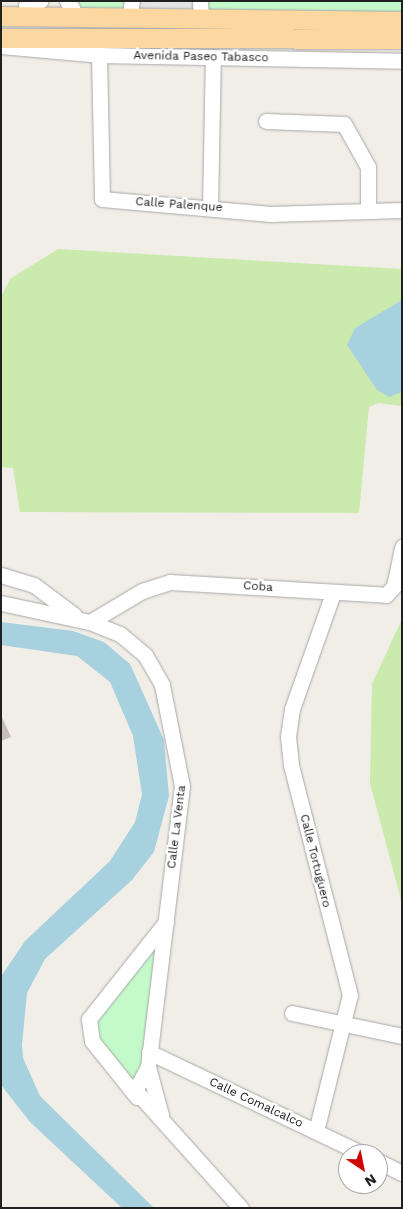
<!DOCTYPE html>
<style>
body{margin:0}
#map{position:relative;width:403px;height:1209px;overflow:hidden;background:#f1eee7;font-family:"Work Sans",sans-serif}
div>[style]{position:absolute}
[style*='--x']{left:calc(var(--x)*1px);top:calc(var(--y)*1px);width:calc(var(--w)*1px);rotate:calc(var(--a)*1deg)}
.grass>*{inset:0;background:#caebad}
.park>*{inset:0;background:#c4faca}
.parking>*{inset:0;background:#e4e4e4}
.water>*{inset:0;background:#a7d1de}
.building>*{inset:0;background:#c6bdb6}
.roads{filter:drop-shadow(0 0 1px #a7a7a7) drop-shadow(0 0 1px #a7a7a7)}
.minor>*{height:15px;margin:-7.5px;padding:0 7.5px;transform-origin:7.5px;border-radius:7.5px;background:#fff}
.major>*{height:19px;margin:-9.5px;padding:0 9.5px;transform-origin:9.5px;border-radius:9.5px;background:#fdd7a0}
span{translate:-50% -50%;white-space:nowrap;text-align:center;line-height:1.15;-webkit-text-stroke:4.5px #fff;paint-order:stroke}
.street-label{font-size:12px;color:#202020}
.frame{position:absolute;inset:0;border:2px solid #202020;pointer-events:none}
.north{position:absolute;left:338px;top:1144px;width:50px;height:50px;box-sizing:border-box;background:#fff;border:1px solid #a6a6a6;border-radius:50%;rotate:146deg;font-size:14px;font-weight:700;line-height:20px;text-align:center;color:#202020}
.north::after{content:'';display:block;margin:auto;width:18px;height:22px;background:#d00500;clip-path:polygon(50% 0,100% 100%,50% 72%,0 100%)}
</style>
<div id="map">
<div class="grass">
<div style="clip-path:polygon(58px 249px,402px 269px,402px 406px,378px 403px,369px 407px,359px 513px,20px 512px,13px 468px,1px 467px,1px 297px,10px 279px)"></div>
<div style="clip-path:polygon(402px 619px,402px 904px,370px 783px,372px 684px)"></div>
</div>
<div class="park">
<div style="clip-path:polygon(68px 1px,402px 1px,402px 12px,72px 8px)"></div>
<div style="clip-path:polygon(166px 922px,148px 1067px,136px 1084px,95px 1045px,93px 1012px)"></div>
</div>
<div class="parking">
<div style="clip-path:polygon(126px 1px,205px 1px,205px 10px,126px 12px)"></div>
</div>
<div class="water">
<div style="clip-path:polygon(402px 300px,402px 392px,389px 397px,377px 390px,347px 345px,355px 328px)"></div>
<div style="clip-path:polygon(1px 622px,73px 631px,104px 642px,130px 664px,164px 740px,169px 796px,154px 852px,132px 880px,45px 959px,27px 993px,22px 1045px,23px 1058px,40px 1096px,154px 1208px,122px 1208px,30px 1122px,1px 1085px,2px 975px,25px 941px,110px 861px,135px 822px,142px 794px,133px 736px,110px 682px,77px 656px,1px 645px)"></div>
</div>
<div class="building">
<div style="clip-path:polygon(1px 715px,11px 737px,1px 741px)"></div>
</div>
<div class="roads">
<div class="minor">
<div style="--x:67;--y:1;--w:9;--a:54"></div>
<div style="--x:200;--y:1;--w:18;--a:87"></div>
<div style="--x:26;--y:5;--w:15;--a:-16"></div>
<div style="--x:129;--y:19;--w:18;--a:-81"></div>
<div style="--x:1;--y:46;--w:98;--a:5.2"></div>
<div style="--x:99;--y:55;--w:303;--a:1.1"></div>
<div style="--x:99;--y:55;--w:144;--a:88.8"></div>
<div style="--x:102;--y:199;--w:169;--a:5.1"></div>
<div style="--x:270;--y:214;--w:132;--a:-1.7"></div>
<div style="--x:266;--y:121;--w:78;--a:2.2"></div>
<div style="--x:344;--y:124;--w:49;--a:60.8"></div>
<div style="--x:368;--y:167;--w:44;--a:90"></div>
<div style="--x:210;--y:208;--w:150;--a:-88.9"></div>
<div style="--x:1;--y:575;--w:34;--a:17"></div>
<div style="--x:34;--y:585;--w:50;--a:36.9"></div>
<div style="--x:1;--y:603;--w:91;--a:12.1"></div>
<div style="--x:90;--y:622;--w:32;--a:22"></div>
<div style="--x:120;--y:634;--w:33;--a:40"></div>
<div style="--x:145;--y:655;--w:34;--a:60"></div>
<div style="--x:162;--y:685;--w:103;--a:78.8"></div>
<div style="--x:182;--y:786;--w:283;--a:96.9"></div>
<div style="--x:148;--y:1067;--w:26;--a:119"></div>
<div style="--x:135;--y:1090;--w:159;--a:48.1"></div>
<div style="--x:90;--y:622;--w:61;--a:-30.8"></div>
<div style="--x:142;--y:591;--w:29;--a:-18"></div>
<div style="--x:170;--y:582;--w:216;--a:3.4"></div>
<div style="--x:386;--y:595;--w:12;--a:-48"></div>
<div style="--x:394;--y:586;--w:40;--a:-78"></div>
<div style="--x:292;--y:1013;--w:112;--a:11.8"></div>
<div style="--x:149;--y:1052;--w:237;--a:25.5"></div>
<div style="--x:148;--y:1067;--w:50;--a:74.8"></div>
<div style="--x:137;--y:1097;--w:72;--a:-128.8"></div>
<div style="--x:92;--y:1041;--w:22;--a:-98"></div>
<div style="--x:89;--y:1019;--w:124;--a:-51.6"></div>
<div style="--x:316;--y:1131;--w:140;--a:-76"></div>
<div style="--x:350;--y:995;--w:237;--a:-104.4"></div>
<div style="--x:291;--y:765;--w:28;--a:-96"></div>
<div style="--x:288;--y:737;--w:28;--a:-82"></div>
<div style="--x:292;--y:709;--w:123;--a:-70.5"></div>
<div style="--x:378;--y:1161;--w:27;--a:27"></div>
</div>
<div class="major">
<div style="--x:1;--y:16;--w:401;--a:0.7"></div>
<div style="--x:1;--y:38;--w:401;--a:0.1"></div>
</div>
</div>
<div class="street-label">
<span style="left:201px;top:57px;rotate:1deg">Avenida Paseo Tabasco</span>
<span style="left:179px;top:205px;rotate:4deg">Calle Palenque</span>
<span style="left:258px;top:587px;rotate:4deg">Coba</span>
<span style="left:177px;top:827px;rotate:-83deg">Calle La Venta</span>
<span style="left:315px;top:861px;rotate:76deg">Calle Tortuguero</span>
<span style="left:256px;top:1103px;rotate:25deg">Calle Comalcalco</span>
</div>
<div class="frame"></div>
<div class="north">N</div>
</div>
